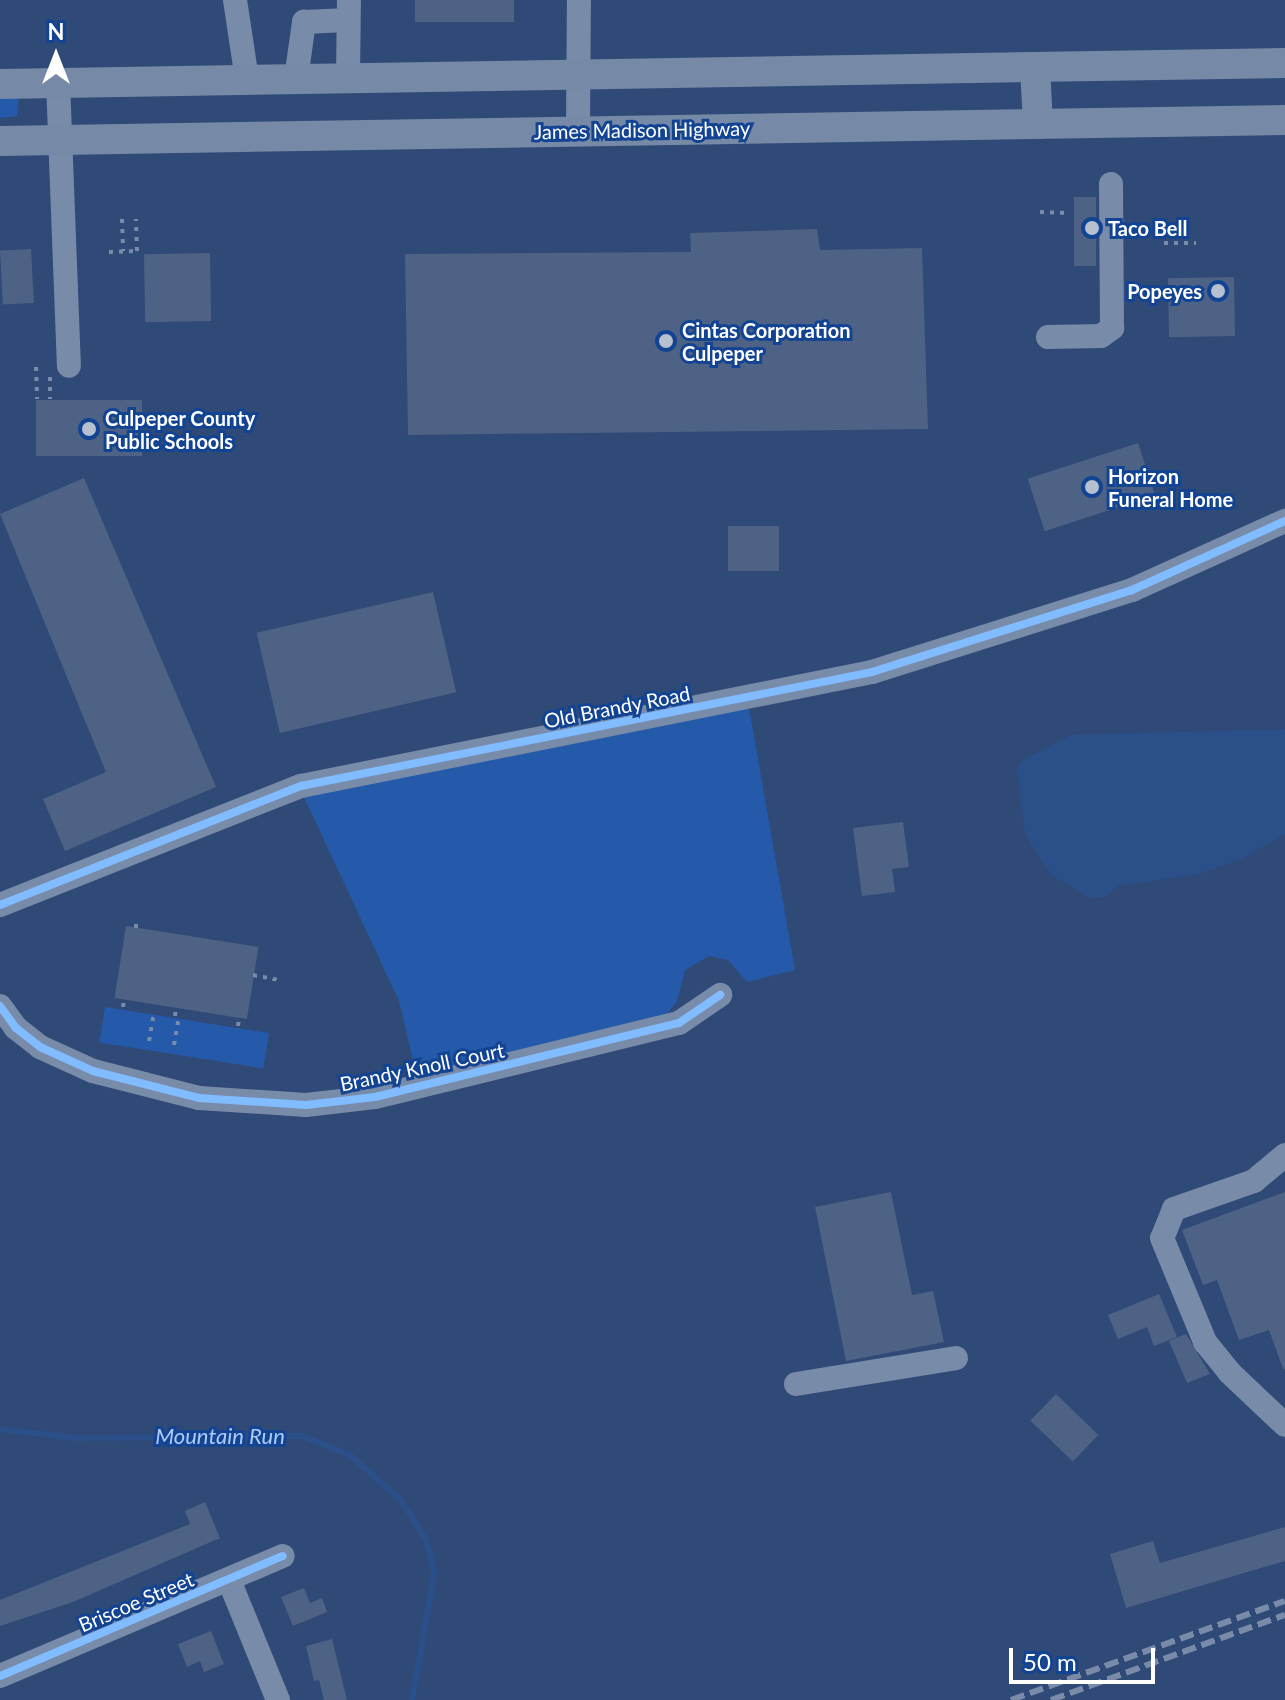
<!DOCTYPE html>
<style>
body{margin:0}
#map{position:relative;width:1285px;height:1700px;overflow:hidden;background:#2f4a76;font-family:Lato,sans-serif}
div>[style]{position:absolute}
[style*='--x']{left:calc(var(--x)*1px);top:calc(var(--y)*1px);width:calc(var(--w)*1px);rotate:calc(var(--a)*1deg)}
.green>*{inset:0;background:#255aaa;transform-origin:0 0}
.water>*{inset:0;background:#2b4f89}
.stream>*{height:6px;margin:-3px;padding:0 3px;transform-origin:3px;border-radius:3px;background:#2b4f89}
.building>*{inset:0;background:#4d6285;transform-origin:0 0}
.path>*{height:4px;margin-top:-2px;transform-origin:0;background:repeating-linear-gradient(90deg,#788ba9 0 4px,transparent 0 10px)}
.minor>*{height:24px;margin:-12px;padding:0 12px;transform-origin:12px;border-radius:12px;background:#788ba9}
.major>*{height:30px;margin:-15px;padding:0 15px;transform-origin:15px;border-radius:15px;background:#768aa7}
.rail>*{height:6px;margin-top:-3px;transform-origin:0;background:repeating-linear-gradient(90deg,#7a8ba9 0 14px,transparent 0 20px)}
.cycleway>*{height:8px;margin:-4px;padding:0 4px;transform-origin:4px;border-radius:4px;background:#80bcff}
.dots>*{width:22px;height:22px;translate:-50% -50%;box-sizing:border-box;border:4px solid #124493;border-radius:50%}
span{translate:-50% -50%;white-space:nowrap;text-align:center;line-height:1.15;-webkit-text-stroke:6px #124493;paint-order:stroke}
.street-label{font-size:20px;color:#fff}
.poi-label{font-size:20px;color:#fff;font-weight:700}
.left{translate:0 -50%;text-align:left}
.right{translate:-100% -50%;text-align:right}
.water-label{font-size:22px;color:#accbf9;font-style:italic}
.north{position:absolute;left:16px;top:16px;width:80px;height:80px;-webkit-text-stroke:6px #124493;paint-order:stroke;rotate:0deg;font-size:22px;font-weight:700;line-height:32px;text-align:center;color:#fff}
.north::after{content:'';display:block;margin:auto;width:28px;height:36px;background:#fff;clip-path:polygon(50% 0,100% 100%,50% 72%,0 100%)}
.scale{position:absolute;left:1009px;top:1648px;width:146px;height:36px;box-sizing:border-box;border:4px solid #fff;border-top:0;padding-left:10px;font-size:24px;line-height:28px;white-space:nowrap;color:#fff;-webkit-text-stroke:6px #124493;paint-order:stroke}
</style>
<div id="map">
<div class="green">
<div style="clip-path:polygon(0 93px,19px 96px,17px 116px,0 118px)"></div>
<div style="clip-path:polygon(749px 708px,795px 970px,747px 982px,728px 960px,709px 956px,685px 970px,677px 1001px,667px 1014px,417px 1077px,399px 1001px,304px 797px)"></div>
<div style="left:105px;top:1007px;width:166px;height:36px;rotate:9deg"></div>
</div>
<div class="water">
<div style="clip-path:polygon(1285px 729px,1285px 834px,1242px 859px,1200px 874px,1118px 886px,1105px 897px,1091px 898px,1051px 875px,1025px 834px,1017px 768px,1023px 760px,1071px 735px)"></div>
</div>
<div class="stream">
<div style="--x:0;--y:1429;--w:77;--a:6.8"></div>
<div style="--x:76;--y:1438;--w:226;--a:-0.5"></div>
<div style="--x:302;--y:1436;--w:52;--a:21.6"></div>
<div style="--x:350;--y:1455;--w:68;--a:41.4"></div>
<div style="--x:401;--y:1500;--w:47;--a:58"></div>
<div style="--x:426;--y:1540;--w:34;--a:76"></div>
<div style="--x:434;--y:1573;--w:129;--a:99.8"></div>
</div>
<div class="building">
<div style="left:514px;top:0;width:22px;height:99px;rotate:90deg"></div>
<div style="left:1074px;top:197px;width:22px;height:69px"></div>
<div style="clip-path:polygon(817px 229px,820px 250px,922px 248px,928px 429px,408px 435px,405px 254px,691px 252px,690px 233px)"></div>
<div style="left:31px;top:249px;width:54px;height:31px;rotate:87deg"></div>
<div style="left:210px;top:253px;width:68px;height:66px;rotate:89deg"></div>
<div style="left:1234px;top:277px;width:59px;height:66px;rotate:89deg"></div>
<div style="left:142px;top:400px;width:56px;height:106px;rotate:90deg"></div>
<div style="left:1138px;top:443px;width:55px;height:116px;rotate:72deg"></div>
<div style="clip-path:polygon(84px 478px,216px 787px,65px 851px,43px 799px,106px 772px,0 514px)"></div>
<div style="left:728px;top:526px;width:51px;height:45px"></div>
<div style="left:433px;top:592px;width:103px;height:181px;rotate:77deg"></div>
<div style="clip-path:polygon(903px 822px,909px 867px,892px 869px,895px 892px,862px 896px,853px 828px)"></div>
<div style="left:126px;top:926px;width:134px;height:73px;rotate:9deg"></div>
<div style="clip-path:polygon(891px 1192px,912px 1295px,933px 1291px,944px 1342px,846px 1361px,815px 1207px)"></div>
<div style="clip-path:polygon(1285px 1192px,1285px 1369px,1283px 1369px,1269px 1330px,1239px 1340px,1217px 1280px,1203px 1285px,1182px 1230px)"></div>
<div style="clip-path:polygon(1159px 1294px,1177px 1337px,1154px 1346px,1147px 1327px,1118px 1339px,1108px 1315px)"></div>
<div style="clip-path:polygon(1186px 1334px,1210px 1374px,1187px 1383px,1169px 1341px)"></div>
<div style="left:1056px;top:1394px;width:59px;height:37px;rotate:44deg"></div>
<div style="clip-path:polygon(205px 1502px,220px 1538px,73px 1602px,0 1626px,0 1600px,190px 1524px,185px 1511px)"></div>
<div style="clip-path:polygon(1285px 1527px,1285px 1561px,1126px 1608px,1110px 1554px,1153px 1541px,1160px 1563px)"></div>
<div style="clip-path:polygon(304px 1588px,310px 1603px,322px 1598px,327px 1612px,293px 1626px,281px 1597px)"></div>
<div style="clip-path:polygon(211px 1631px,224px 1664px,204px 1672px,200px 1661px,187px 1667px,178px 1644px)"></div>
<div style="clip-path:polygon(332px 1639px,347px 1700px,324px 1700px,319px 1680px,314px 1681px,306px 1646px)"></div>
</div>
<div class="path">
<div style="--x:1040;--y:212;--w:29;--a:2"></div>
<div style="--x:122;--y:219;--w:32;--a:88"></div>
<div style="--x:1164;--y:243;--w:32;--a:0"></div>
<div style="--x:109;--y:252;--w:28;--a:-2"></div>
<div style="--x:137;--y:251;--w:32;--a:-92"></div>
<div style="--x:36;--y:367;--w:32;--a:88"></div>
<div style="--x:50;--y:377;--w:22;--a:90"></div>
<div style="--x:136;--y:928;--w:4;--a:-90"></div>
<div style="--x:253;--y:975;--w:25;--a:11"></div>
<div style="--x:123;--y:1007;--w:8;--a:-83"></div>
<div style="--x:175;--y:1016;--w:8;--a:-83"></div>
<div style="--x:238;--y:1026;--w:8;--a:-83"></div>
<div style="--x:149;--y:1041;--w:29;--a:-80"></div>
<div style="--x:174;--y:1045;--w:29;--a:-80"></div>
</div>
<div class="minor">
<div style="--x:235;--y:0;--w:80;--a:81.4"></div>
<div style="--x:348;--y:78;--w:78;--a:-89.3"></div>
<div style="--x:296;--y:79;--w:58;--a:-82"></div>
<div style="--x:304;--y:22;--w:44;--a:-2.6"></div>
<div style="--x:58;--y:82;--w:284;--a:87.8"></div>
<div style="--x:578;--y:131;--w:131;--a:-89.6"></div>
<div style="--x:1048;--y:337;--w:53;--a:-1.1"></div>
<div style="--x:1101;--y:336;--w:14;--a:-36"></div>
<div style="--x:1112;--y:328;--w:144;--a:-90.4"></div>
<div style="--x:0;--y:905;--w:324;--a:-21.6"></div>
<div style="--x:301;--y:786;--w:582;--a:-11.29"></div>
<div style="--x:872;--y:672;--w:273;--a:-17.5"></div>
<div style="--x:1132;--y:590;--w:168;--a:-24.3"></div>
<div style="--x:0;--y:1006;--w:27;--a:54"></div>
<div style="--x:16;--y:1028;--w:31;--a:38"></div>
<div style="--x:40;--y:1047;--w:58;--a:24.4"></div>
<div style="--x:93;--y:1071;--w:109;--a:14.3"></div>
<div style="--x:199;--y:1098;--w:107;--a:3.7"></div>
<div style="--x:306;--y:1105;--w:69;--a:-6.6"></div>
<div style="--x:375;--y:1097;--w:313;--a:-13.7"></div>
<div style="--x:679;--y:1023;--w:50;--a:-34.3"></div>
<div style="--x:1285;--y:1155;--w:40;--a:140"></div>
<div style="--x:1254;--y:1181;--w:85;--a:160.7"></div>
<div style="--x:1174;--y:1209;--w:31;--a:112"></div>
<div style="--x:1162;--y:1238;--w:113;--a:67.5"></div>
<div style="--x:1205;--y:1342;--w:38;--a:51"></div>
<div style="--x:1229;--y:1372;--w:77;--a:43.4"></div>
<div style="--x:796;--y:1384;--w:162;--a:-9.2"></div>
<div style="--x:229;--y:1580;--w:130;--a:67.8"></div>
<div style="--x:0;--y:1676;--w:307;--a:-23"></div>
</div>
<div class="major">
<div style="--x:1035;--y:67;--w:57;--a:87"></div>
<div style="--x:0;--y:84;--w:1285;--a:-0.94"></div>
<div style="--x:0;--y:141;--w:1285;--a:-0.94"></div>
</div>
<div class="rail">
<div style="--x:1011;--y:1700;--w:291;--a:-19.9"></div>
<div style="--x:1051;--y:1700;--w:249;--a:-20"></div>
</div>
<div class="cycleway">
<div style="--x:0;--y:905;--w:324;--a:-21.6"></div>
<div style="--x:301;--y:786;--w:582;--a:-11.29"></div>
<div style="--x:872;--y:672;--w:273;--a:-17.5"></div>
<div style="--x:1132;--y:590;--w:168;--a:-24.3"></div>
<div style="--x:0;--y:1006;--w:27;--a:54"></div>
<div style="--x:16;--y:1028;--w:31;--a:38"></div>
<div style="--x:40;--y:1047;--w:58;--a:24.4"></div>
<div style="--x:93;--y:1071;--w:109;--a:14.3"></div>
<div style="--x:199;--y:1098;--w:107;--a:3.7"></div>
<div style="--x:306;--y:1105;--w:69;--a:-6.6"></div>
<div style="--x:375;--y:1097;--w:313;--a:-13.7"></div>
<div style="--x:679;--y:1023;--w:50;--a:-34.3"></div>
<div style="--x:0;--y:1676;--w:307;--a:-23"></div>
</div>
<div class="dots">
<div style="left:1092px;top:228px;background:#b6c0cf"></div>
<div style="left:1218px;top:291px;background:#b6c0cf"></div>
<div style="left:666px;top:341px;background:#b6c0cf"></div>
<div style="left:89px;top:429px;background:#b6c0cf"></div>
<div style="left:1092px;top:487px;background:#b6c0cf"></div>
</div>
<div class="street-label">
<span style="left:642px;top:130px;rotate:-1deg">James Madison Highway</span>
<span style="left:617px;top:707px;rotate:-11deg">Old Brandy Road</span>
<span style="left:422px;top:1067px;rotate:-12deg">Brandy Knoll Court</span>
<span style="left:136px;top:1602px;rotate:-23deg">Briscoe Street</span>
</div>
<div class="poi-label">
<span class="left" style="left:1108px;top:228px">Taco Bell</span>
<span class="right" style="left:1202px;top:291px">Popeyes</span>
<span class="left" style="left:682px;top:342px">Cintas Corporation<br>Culpeper</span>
<span class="left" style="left:105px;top:430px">Culpeper County<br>Public Schools</span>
<span class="left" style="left:1108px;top:488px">Horizon<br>Funeral Home</span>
</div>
<div class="water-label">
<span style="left:220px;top:1436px">Mountain Run</span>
</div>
<div class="north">N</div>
<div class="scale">50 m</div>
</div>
